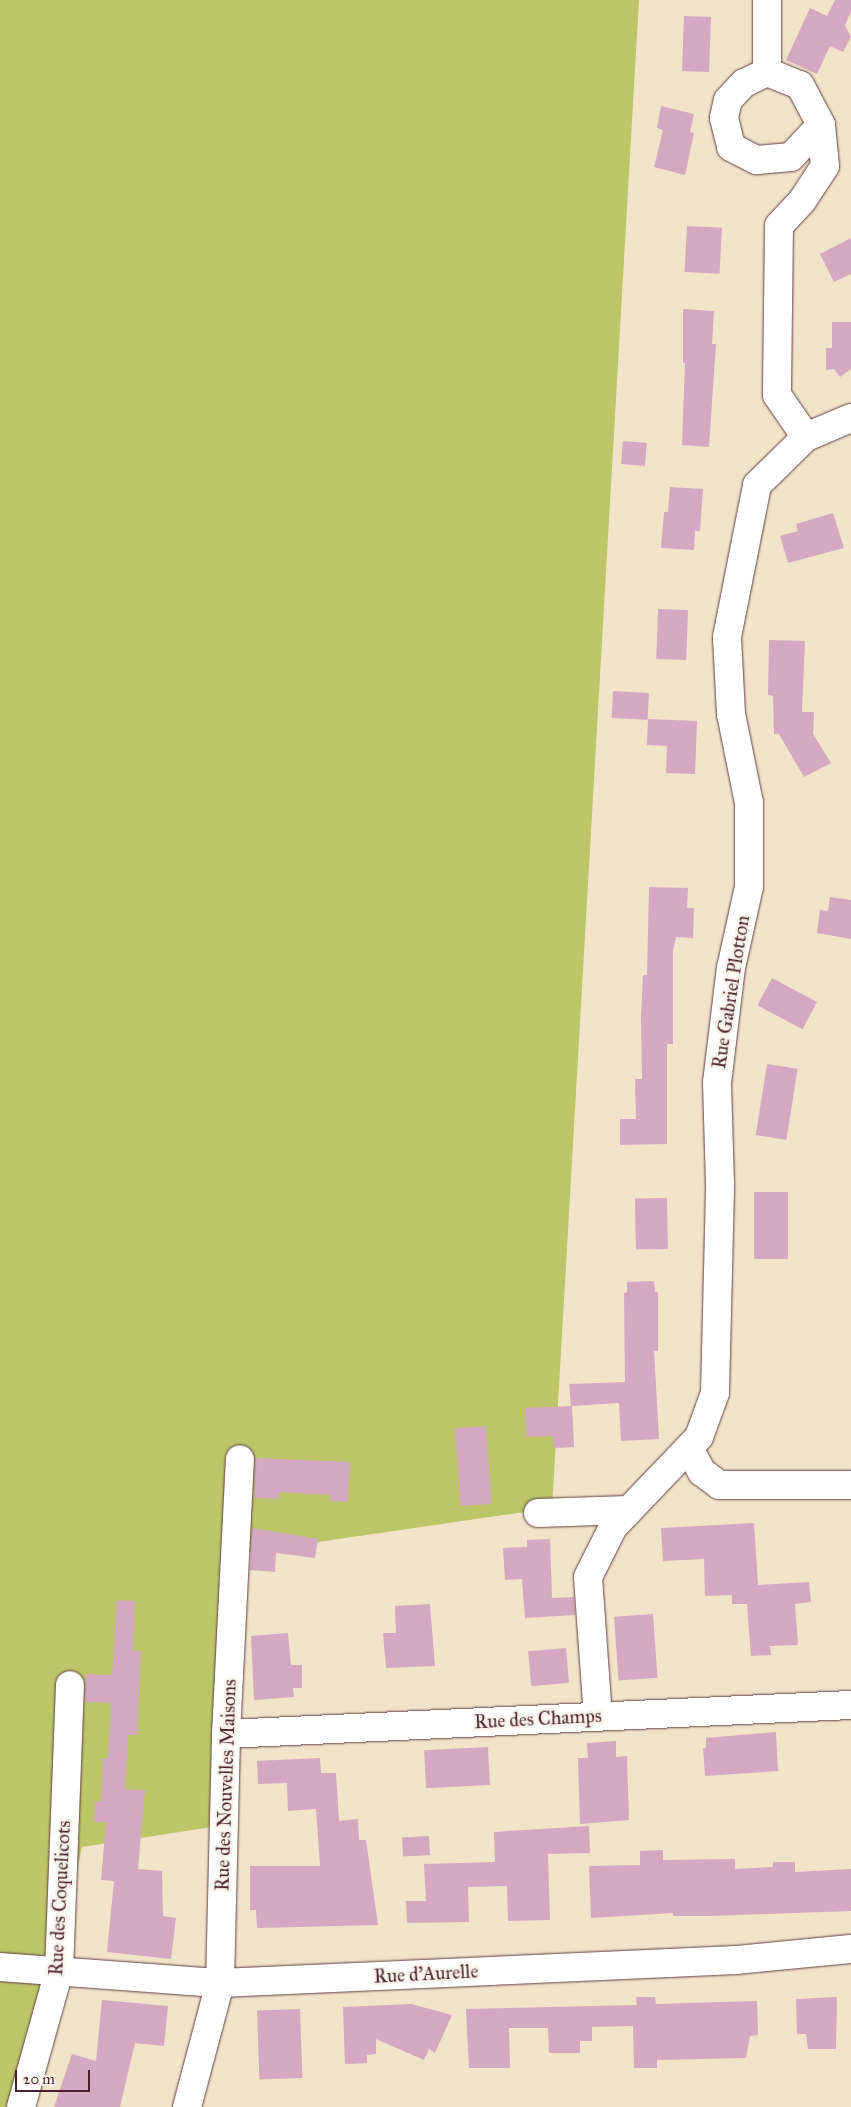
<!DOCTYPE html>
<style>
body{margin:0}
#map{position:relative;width:851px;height:2107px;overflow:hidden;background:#f1e4c9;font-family:"IM FELL Great Primer",serif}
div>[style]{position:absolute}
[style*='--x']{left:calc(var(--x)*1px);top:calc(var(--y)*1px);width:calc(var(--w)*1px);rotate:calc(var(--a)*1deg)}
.green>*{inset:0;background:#bbc769}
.building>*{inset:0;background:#d5a9c1;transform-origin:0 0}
.roads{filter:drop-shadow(0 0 1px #633d43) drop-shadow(0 0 1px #633d43)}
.minor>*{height:28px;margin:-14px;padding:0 14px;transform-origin:14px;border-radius:14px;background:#fff}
span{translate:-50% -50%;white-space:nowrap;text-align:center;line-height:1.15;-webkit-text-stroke:5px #f7f3e8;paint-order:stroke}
.street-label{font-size:19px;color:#4a1f2b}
.scale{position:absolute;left:15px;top:2070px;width:75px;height:22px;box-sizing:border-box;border:2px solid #4a1f2b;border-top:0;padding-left:6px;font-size:15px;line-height:18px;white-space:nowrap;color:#4a1f2b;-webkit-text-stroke:4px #f7f3e8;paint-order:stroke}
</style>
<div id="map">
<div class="green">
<div style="clip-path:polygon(0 0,639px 0,552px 1508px,249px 1552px,225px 1825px,82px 1847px,27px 2107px,0 2107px)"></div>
</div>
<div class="building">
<div style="clip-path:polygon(835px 0,851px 0,851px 12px,845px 25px,851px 37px,843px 52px,830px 46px,817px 74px,786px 60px,810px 8px,827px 16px)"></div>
<div style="left:684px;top:16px;width:27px;height:55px;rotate:2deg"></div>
<div style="clip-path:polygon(661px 106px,694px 114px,690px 132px,694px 133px,685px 175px,654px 167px,663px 130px,657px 128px)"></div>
<div style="left:687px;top:226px;width:35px;height:46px;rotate:3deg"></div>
<div style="clip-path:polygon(851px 238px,851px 274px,834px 282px,820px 254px)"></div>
<div style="clip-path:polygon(683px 309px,714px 311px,712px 344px,716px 344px,709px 447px,682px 445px,685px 363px,683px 363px)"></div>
<div style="clip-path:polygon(832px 322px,851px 322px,851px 369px,840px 377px,834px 369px,826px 370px,826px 348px,832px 348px)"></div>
<div style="left:623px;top:441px;width:24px;height:23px;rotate:5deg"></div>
<div style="clip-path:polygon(670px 487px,703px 489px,700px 531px,695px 531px,694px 550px,661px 548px,664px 512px,668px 512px)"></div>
<div style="clip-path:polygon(833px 513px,844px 548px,788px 563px,780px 536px,798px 531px,796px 524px)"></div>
<div style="left:658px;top:609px;width:30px;height:50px;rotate:2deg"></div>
<div style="clip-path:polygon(769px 640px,805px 641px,802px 712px,814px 712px,813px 734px,831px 763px,804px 777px,779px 734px,774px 734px,773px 696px,768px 695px)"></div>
<div style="left:613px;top:691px;width:36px;height:27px;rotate:3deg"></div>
<div style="clip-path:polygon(648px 719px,697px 721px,695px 774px,666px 773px,667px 746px,647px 745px)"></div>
<div style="clip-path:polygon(649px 887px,688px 888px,687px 908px,694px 908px,693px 938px,676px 937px,673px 950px,673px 1044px,667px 1044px,667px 1144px,620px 1145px,620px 1119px,636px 1119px,635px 1079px,642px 1079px,641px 1017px,643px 975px,647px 975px)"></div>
<div style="clip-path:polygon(830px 897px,851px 900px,851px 939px,817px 933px,820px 910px,828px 911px)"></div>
<div style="left:772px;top:978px;width:51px;height:31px;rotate:28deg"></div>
<div style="left:767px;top:1064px;width:31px;height:72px;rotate:9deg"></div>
<div style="left:754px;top:1192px;width:34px;height:67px"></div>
<div style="left:667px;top:1198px;width:51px;height:32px;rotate:89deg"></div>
<div style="clip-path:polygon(654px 1281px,655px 1292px,658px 1292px,658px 1351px,654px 1351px,659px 1439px,621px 1441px,619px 1403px,572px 1406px,574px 1447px,554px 1448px,553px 1436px,526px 1437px,525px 1408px,571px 1406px,569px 1384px,625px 1382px,624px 1293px,627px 1292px,627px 1282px)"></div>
<div style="left:486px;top:1426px;width:78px;height:31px;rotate:86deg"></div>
<div style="clip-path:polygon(255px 1458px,350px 1462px,348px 1502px,330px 1501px,330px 1495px,279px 1492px,279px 1499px,254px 1498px)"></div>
<div style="clip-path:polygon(754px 1523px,758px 1585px,809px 1582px,811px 1602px,795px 1604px,798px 1645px,770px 1646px,771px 1655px,751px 1656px,747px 1604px,732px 1604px,732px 1595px,705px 1596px,704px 1559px,663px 1561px,661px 1528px)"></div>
<div style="clip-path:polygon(252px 1528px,318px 1539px,315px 1558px,276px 1553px,275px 1572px,250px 1570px)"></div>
<div style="clip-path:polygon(550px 1539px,552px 1598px,574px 1597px,575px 1615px,525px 1618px,522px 1579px,505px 1580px,503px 1548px,527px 1547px,527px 1540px)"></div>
<div style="clip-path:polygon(117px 1600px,135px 1601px,133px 1651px,141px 1651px,137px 1735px,128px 1735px,125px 1789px,145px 1790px,138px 1869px,162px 1871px,163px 1916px,176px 1918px,171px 1959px,107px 1952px,114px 1881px,101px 1880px,106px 1822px,94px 1822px,95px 1801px,101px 1802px,103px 1758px,108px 1758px,111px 1703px,85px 1702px,85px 1684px,86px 1674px,112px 1675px)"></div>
<div style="clip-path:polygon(430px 1604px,435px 1666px,386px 1668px,383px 1633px,396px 1633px,395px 1606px)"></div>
<div style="left:653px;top:1614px;width:64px;height:39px;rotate:86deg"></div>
<div style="clip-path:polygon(288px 1633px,291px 1665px,302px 1665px,302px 1688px,293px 1688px,294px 1697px,254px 1700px,251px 1636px)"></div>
<div style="left:566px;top:1648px;width:35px;height:38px;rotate:85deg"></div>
<div style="clip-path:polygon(776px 1732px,778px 1771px,705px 1776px,703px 1748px,706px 1748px,706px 1738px)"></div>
<div style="clip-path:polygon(616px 1741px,616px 1757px,627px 1756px,629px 1820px,580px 1824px,578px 1758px,588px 1758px,587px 1743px)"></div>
<div style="left:488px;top:1747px;width:38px;height:64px;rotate:87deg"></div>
<div style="clip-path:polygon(320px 1758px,321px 1773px,336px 1773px,339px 1821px,358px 1819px,359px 1840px,366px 1840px,378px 1925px,257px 1928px,256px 1910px,250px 1910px,250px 1866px,320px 1866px,316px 1809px,288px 1811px,287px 1783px,258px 1784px,257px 1761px)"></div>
<div style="clip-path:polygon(589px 1826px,590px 1853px,548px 1854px,550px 1920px,508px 1921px,507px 1886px,468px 1887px,469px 1922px,407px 1923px,406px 1901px,426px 1901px,424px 1864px,495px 1862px,494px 1832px)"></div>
<div style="left:429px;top:1836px;width:19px;height:27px;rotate:87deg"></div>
<div style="clip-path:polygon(663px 1850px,663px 1860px,735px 1859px,735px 1869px,773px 1867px,773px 1862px,795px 1862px,795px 1872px,851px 1869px,851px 1911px,710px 1916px,673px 1916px,673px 1913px,591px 1918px,589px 1866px,640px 1865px,640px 1851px)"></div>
<div style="clip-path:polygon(636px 1997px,655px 1997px,656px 2004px,757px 2001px,758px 2035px,750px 2036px,746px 2058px,657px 2060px,657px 2068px,634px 2068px,633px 2026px,592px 2027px,592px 2041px,580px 2041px,580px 2053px,549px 2053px,548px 2028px,509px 2028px,510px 2068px,469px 2068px,466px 2009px,637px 2005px)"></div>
<div style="clip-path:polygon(837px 1997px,836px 2049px,808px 2049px,806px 2034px,797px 2034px,796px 1999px)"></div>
<div style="clip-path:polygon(102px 2000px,168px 2006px,164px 2046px,135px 2043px,120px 2107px,54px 2107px,72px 2054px,96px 2061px)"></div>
<div style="clip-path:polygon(411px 2004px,452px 2015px,435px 2053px,429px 2049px,424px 2060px,376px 2039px,376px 2054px,367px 2055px,367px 2063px,345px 2064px,343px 2007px)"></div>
<div style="left:300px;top:2009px;width:69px;height:43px;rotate:88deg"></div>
</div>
<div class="roads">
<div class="minor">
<div style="--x:767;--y:0;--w:72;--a:90"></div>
<div style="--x:767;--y:72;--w:35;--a:22"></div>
<div style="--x:800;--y:85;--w:45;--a:62.3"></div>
<div style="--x:821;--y:125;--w:41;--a:84.4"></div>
<div style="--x:825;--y:166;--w:42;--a:123.3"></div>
<div style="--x:802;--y:201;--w:34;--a:133"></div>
<div style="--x:779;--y:226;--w:169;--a:90.7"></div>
<div style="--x:777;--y:395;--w:51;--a:55.4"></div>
<div style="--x:767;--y:72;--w:25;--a:154"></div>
<div style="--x:744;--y:83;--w:23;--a:133"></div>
<div style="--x:728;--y:100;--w:18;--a:103"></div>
<div style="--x:724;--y:118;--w:30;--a:76"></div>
<div style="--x:731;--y:147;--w:29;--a:27"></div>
<div style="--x:757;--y:160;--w:34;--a:-5"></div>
<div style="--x:791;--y:157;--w:44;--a:-46.8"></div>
<div style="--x:689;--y:1448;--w:27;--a:62"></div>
<div style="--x:702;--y:1472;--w:21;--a:37"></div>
<div style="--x:719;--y:1485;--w:132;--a:0"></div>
<div style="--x:538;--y:1513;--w:91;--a:-1.9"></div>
<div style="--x:598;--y:1717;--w:140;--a:-94.1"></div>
<div style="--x:588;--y:1577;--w:56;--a:-63.4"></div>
<div style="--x:613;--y:1527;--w:124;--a:-46.3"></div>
<div style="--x:699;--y:1437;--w:47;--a:-70"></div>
<div style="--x:715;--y:1393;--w:209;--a:-88.6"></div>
<div style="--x:720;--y:1184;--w:101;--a:-91.7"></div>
<div style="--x:717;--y:1083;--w:116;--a:-83.1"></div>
<div style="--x:731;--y:968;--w:83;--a:-77.5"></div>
<div style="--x:749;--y:887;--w:84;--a:-90"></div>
<div style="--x:749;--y:803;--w:91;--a:-101.4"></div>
<div style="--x:731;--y:714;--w:77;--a:-93"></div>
<div style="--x:727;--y:637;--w:155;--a:-78.8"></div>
<div style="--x:757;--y:485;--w:69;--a:-44.4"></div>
<div style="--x:806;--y:437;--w:49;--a:-22.9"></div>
<div style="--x:226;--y:1734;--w:626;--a:-2.66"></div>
<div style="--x:0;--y:1967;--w:221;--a:4.2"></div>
<div style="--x:220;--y:1983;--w:517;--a:-2.55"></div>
<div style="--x:736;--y:1960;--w:116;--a:-5.5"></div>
<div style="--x:21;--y:2107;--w:141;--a:-74.4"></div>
<div style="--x:59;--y:1971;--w:286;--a:-87.8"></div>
<div style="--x:187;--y:2107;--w:128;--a:-75.1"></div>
<div style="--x:220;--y:1983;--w:249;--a:-88.6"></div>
<div style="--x:226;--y:1734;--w:275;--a:-87.1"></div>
</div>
</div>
<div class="street-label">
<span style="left:731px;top:992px;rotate:-81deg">Rue Gabriel Plotton</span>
<span style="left:538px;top:1719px;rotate:-3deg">Rue des Champs</span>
<span style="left:226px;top:1785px;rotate:-88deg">Rue des Nouvelles Maisons</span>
<span style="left:60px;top:1898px;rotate:-87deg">Rue des Coquelicots</span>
<span style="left:426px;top:1974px;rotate:-3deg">Rue d'Aurelle</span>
</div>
<div class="scale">20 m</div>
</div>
